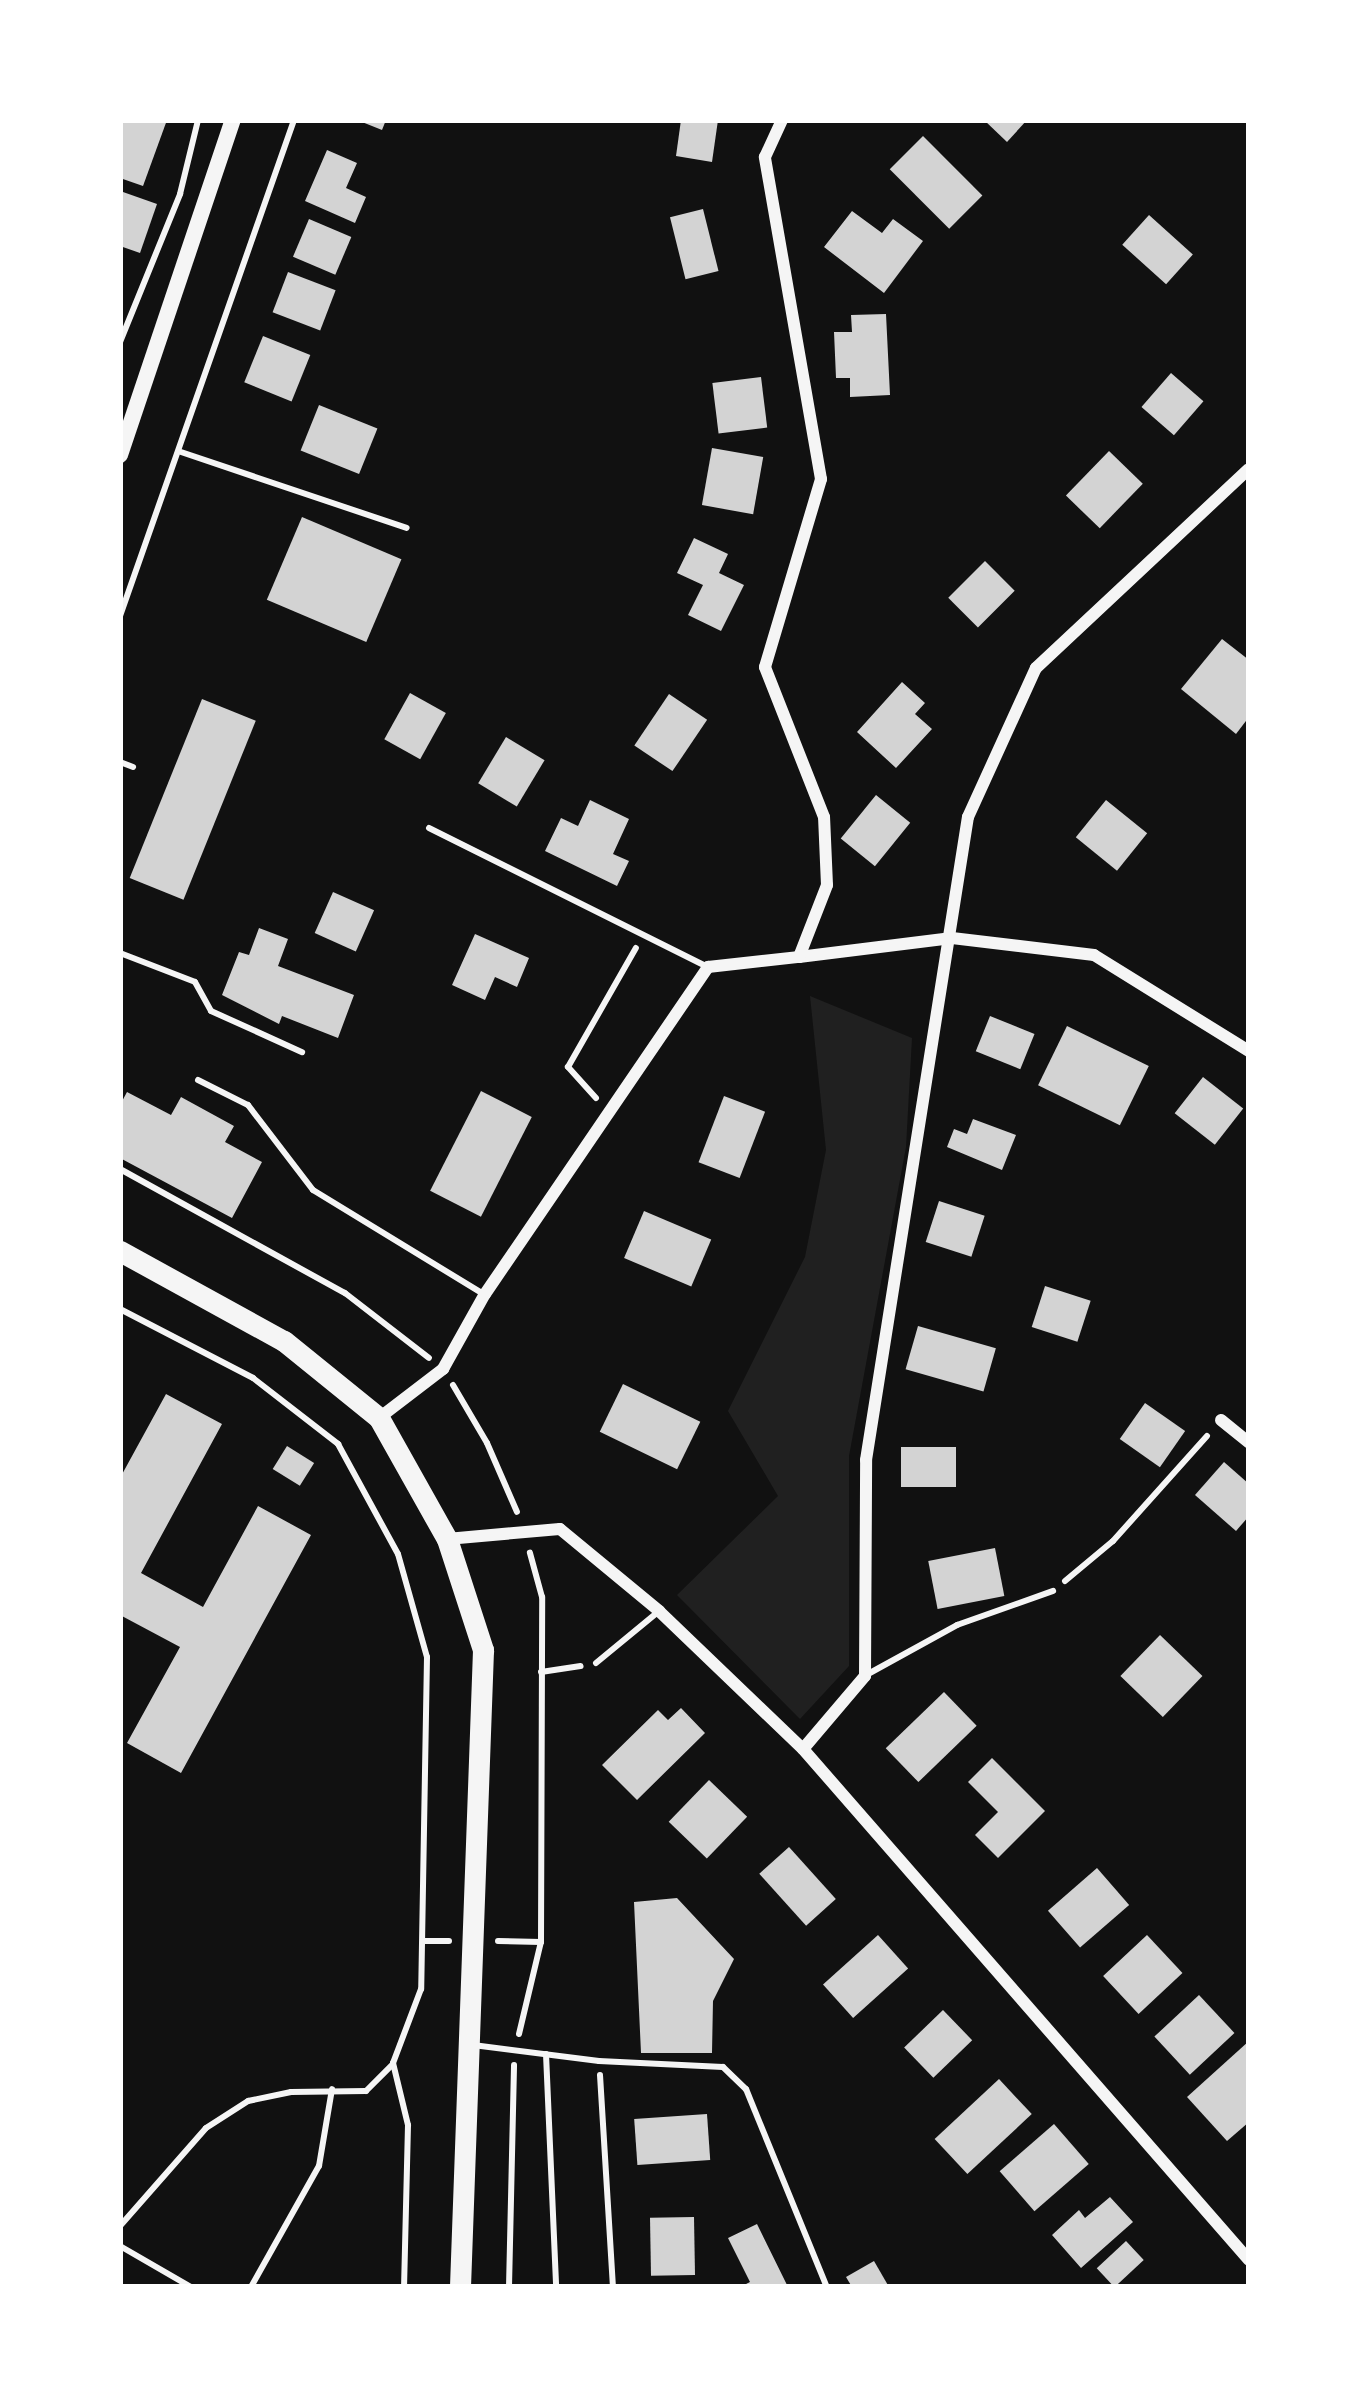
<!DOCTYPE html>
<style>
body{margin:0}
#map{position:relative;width:1369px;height:2407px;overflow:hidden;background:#111;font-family:"Nunito Sans",sans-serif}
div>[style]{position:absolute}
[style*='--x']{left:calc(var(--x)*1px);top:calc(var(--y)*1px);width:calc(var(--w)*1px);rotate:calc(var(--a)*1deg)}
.green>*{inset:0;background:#202020}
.building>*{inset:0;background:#d3d3d3;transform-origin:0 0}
.path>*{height:6px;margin:-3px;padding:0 3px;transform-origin:3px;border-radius:3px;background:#f5f5f5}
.service>*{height:6px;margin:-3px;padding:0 3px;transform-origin:3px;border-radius:3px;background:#f5f5f5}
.minor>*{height:12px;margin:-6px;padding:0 6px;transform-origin:6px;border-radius:6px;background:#f5f5f5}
.tertiary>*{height:16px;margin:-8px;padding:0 8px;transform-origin:8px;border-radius:8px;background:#f5f5f5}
.primary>*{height:21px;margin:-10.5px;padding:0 10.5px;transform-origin:10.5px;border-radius:10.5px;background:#f5f5f5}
span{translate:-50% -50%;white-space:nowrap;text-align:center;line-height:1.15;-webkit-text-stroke:9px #fff;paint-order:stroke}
.frame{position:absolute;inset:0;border:123px solid #fff;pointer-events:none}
</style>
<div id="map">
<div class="green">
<div style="clip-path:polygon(810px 996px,912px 1038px,906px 1147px,849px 1456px,849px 1666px,800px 1719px,677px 1595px,778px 1496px,728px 1411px,805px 1257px,826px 1150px)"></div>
</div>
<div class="building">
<div style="clip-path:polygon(120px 120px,167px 120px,143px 186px,120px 178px)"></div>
<div style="clip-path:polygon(357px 120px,386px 120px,382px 130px)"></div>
<div style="clip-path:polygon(681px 120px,718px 120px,712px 162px,676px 156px)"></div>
<div style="clip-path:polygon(984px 120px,1027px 120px,1007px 142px)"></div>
<div style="left:923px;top:136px;width:84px;height:47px;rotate:45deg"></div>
<div style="clip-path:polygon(327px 150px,357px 163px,346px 188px,366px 197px,355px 223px,305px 201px)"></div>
<div style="clip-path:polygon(123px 192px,157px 204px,140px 253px,120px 246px)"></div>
<div style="left:703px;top:209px;width:64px;height:34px;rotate:76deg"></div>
<div style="clip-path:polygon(852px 211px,882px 233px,893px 219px,923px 241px,884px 293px,824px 247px)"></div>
<div style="left:1149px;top:215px;width:59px;height:40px;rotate:42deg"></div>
<div style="left:309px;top:219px;width:46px;height:41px;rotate:23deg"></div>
<div style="left:288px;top:272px;width:51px;height:43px;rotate:21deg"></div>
<div style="clip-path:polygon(886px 314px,890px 395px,850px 397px,850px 378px,836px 378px,834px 332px,852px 332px,851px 315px)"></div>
<div style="left:263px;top:336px;width:51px;height:50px;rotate:22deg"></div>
<div style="left:1171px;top:373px;width:43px;height:45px;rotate:41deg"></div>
<div style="left:761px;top:377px;width:51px;height:49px;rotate:83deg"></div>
<div style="left:319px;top:405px;width:63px;height:49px;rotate:22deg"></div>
<div style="left:712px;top:448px;width:52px;height:58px;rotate:10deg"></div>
<div style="left:1109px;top:451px;width:47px;height:62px;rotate:44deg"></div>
<div style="left:302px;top:517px;width:108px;height:90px;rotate:23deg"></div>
<div style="clip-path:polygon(694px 538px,728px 554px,719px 573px,744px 585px,721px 631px,688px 615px,703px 585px,677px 573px)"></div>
<div style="left:985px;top:561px;width:42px;height:52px;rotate:45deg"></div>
<div style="clip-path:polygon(1222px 639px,1249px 660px,1249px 717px,1236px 734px,1181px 689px)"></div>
<div style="clip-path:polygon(902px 682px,925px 703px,915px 714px,932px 729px,896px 768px,857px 732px)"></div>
<div style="left:410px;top:693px;width:41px;height:53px;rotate:29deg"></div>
<div style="left:669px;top:694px;width:46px;height:62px;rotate:34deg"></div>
<div style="left:202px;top:699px;width:58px;height:193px;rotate:22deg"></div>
<div style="left:506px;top:737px;width:45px;height:54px;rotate:31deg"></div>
<div style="left:876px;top:795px;width:44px;height:56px;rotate:39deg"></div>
<div style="clip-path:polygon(590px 800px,629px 819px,613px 854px,629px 861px,617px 886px,545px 851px,561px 818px,578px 826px)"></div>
<div style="left:1106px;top:800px;width:53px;height:48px;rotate:39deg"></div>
<div style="left:333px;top:892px;width:45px;height:45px;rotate:24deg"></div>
<div style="clip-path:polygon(259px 928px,288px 939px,278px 966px,354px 995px,338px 1038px,282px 1016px,279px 1024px,222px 995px,239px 952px,249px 955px)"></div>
<div style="clip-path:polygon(475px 934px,529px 958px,517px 987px,495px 977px,485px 1000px,452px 985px)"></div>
<div style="left:990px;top:1016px;width:48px;height:38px;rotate:22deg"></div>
<div style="left:1067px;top:1026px;width:91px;height:66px;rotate:26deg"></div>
<div style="left:1203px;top:1077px;width:51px;height:46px;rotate:38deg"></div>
<div style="left:481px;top:1091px;width:57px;height:112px;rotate:27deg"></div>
<div style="clip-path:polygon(127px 1092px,171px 1115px,181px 1097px,234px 1126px,225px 1142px,262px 1162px,232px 1218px,120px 1158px,120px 1105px)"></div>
<div style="left:724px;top:1096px;width:44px;height:71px;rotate:21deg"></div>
<div style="clip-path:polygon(973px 1119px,1016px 1135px,1002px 1170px,947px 1147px,954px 1129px,967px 1134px)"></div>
<div style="left:939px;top:1201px;width:48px;height:43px;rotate:18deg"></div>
<div style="left:644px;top:1211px;width:73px;height:51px;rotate:23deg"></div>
<div style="left:1045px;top:1286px;width:48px;height:43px;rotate:18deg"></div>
<div style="left:918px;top:1326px;width:81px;height:45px;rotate:16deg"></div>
<div style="left:623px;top:1384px;width:86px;height:53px;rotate:26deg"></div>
<div style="clip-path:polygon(166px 1394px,222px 1424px,141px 1573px,203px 1607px,258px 1506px,311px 1535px,181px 1773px,127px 1743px,180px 1647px,120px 1615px,120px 1478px)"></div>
<div style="left:1145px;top:1403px;width:49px;height:44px;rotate:35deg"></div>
<div style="left:287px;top:1446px;width:32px;height:27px;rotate:32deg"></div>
<div style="left:901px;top:1447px;width:55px;height:40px"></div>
<div style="clip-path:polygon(1224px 1462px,1249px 1484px,1249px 1516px,1236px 1531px,1195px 1495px)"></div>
<div style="left:995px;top:1548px;width:49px;height:68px;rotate:79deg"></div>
<div style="left:1160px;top:1635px;width:59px;height:57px;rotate:44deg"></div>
<div style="left:944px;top:1692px;width:47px;height:81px;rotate:46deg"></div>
<div style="clip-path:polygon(681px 1708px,705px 1733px,637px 1800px,602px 1765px,658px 1710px,668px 1720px)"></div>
<div style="clip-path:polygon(992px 1758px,1045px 1811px,998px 1858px,975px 1835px,998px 1812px,968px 1782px)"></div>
<div style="left:709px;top:1780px;width:53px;height:58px;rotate:44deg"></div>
<div style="left:789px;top:1847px;width:70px;height:40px;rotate:48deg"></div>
<div style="left:1097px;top:1868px;width:49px;height:65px;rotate:49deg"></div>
<div style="clip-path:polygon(677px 1898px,734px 1959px,713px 2001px,712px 2053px,641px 2053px,634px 1902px)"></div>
<div style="left:878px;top:1935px;width:45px;height:74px;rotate:48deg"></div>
<div style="left:1147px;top:1935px;width:52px;height:60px;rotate:47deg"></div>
<div style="left:1199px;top:1995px;width:52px;height:61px;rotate:47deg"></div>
<div style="left:943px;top:2010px;width:42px;height:54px;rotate:46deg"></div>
<div style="clip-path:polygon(1249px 2041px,1249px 2122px,1227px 2141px,1187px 2097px)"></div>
<div style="left:999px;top:2079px;width:48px;height:88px;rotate:47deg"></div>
<div style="left:707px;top:2114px;width:46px;height:73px;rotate:86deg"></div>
<div style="left:1054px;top:2124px;width:53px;height:72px;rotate:49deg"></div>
<div style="clip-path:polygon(1110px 2197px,1133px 2222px,1081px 2268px,1052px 2235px,1079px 2210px,1085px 2218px)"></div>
<div style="left:694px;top:2217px;width:58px;height:44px;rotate:89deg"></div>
<div style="clip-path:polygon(757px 2224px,788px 2287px,740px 2287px,750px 2282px,728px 2238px)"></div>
<div style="left:1126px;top:2241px;width:26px;height:40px;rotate:47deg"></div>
<div style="clip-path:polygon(874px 2261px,889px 2287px,852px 2287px,846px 2277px)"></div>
</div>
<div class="path">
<div style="--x:120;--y:342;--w:160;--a:-67.9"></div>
<div style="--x:180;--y:194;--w:76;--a:-76.3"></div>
<div style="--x:181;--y:452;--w:238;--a:18.6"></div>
<div style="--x:120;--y:616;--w:526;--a:-70.67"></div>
<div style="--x:120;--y:762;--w:14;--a:21"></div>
<div style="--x:596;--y:1098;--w:42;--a:-132.1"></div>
<div style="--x:568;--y:1067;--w:137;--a:-60.3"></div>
<div style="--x:120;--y:1169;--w:257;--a:28.9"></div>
<div style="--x:345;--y:1293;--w:106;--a:37.7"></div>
<div style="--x:120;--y:1309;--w:150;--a:27.4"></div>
<div style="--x:253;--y:1378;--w:108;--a:37.8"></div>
<div style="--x:338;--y:1444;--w:125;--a:61.4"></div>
<div style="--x:398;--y:1554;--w:107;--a:74.3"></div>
<div style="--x:427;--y:1657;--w:332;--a:91"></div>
<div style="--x:421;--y:1989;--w:79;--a:110.7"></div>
<div style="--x:393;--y:2063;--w:64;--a:76.4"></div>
<div style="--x:408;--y:2125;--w:162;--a:91.4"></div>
<div style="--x:453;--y:1385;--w:67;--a:59.6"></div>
<div style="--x:487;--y:1443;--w:75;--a:66.5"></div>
<div style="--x:1065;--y:1581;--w:62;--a:-39.8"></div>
<div style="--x:1113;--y:1541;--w:141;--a:-48.2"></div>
<div style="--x:541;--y:1672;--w:40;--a:-8.5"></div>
<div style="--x:424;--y:1941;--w:25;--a:0"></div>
<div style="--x:498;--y:1941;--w:43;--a:1.3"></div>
<div style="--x:519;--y:2034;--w:95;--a:-76.6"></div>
<div style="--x:541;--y:1942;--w:345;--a:-89.8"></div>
<div style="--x:542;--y:1597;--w:46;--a:-105.3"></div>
<div style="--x:600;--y:2075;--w:212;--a:86.5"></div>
<div style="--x:120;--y:2226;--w:130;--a:-48.7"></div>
<div style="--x:206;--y:2128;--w:50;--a:-32.7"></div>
<div style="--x:248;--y:2101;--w:44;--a:-11.8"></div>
<div style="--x:291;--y:2092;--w:75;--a:-0.8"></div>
<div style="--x:366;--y:2091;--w:38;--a:-45"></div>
<div style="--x:120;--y:2246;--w:82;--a:30"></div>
<div style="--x:251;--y:2287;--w:139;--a:-60.7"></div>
<div style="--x:319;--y:2166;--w:78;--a:-80.4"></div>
<div style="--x:509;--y:2287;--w:222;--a:-88.7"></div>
</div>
<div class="service">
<div style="--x:429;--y:828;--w:312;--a:26.5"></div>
<div style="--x:120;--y:953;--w:80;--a:21.1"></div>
<div style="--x:195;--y:982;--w:33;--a:61"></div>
<div style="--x:211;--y:1011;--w:100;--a:24.3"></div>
<div style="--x:198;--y:1080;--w:56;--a:26.6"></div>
<div style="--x:248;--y:1105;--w:107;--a:52.6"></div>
<div style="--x:313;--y:1190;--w:198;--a:31.4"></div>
<div style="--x:596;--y:1663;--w:82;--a:-39.5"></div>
<div style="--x:868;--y:1674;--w:102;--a:-28.8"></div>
<div style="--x:957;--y:1625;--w:102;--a:-19.5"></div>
<div style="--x:473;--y:2045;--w:127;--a:7.2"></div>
<div style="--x:599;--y:2061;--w:124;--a:2.8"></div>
<div style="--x:723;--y:2067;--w:32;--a:44"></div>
<div style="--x:746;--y:2089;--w:214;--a:67.8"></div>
<div style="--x:546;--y:2054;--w:233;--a:87.5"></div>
</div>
<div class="minor">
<div style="--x:799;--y:957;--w:154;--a:-7.1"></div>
<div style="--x:952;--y:938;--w:143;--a:6.8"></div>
<div style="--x:1094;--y:955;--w:182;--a:31.8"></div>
<div style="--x:379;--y:1418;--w:81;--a:-37.4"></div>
<div style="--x:443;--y:1369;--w:86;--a:-60.8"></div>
<div style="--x:485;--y:1294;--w:396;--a:-55.7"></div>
<div style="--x:708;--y:967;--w:92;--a:-6.3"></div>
<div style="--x:799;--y:957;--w:77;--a:-68.7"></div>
<div style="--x:827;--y:885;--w:68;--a:-92.5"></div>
<div style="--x:824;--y:817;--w:161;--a:-111.5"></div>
<div style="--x:765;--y:667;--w:196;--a:-73.4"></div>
<div style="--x:821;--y:479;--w:327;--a:-99.9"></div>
<div style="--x:765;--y:157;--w:41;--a:-65.3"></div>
<div style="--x:1221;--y:1420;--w:36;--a:39"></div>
<div style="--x:447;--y:1539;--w:113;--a:-5.1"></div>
<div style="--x:560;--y:1529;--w:129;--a:39.6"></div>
<div style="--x:659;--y:1611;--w:199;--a:43.8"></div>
<div style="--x:803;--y:1749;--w:678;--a:48.89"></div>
<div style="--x:803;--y:1749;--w:96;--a:-49.7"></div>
<div style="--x:865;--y:1676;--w:216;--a:-89.7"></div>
<div style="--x:866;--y:1460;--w:651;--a:-80.99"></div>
<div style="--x:968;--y:817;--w:164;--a:-65.5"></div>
<div style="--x:1036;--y:668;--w:291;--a:-43.1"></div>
</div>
<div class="tertiary">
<div style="--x:120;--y:455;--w:354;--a:-71.4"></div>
</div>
<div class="primary">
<div style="--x:120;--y:1251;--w:187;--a:28.8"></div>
<div style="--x:284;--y:1341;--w:122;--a:39"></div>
<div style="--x:379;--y:1418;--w:139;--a:60.7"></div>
<div style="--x:447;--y:1539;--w:117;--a:72"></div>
<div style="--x:483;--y:1650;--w:637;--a:92.07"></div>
</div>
<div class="frame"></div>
</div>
